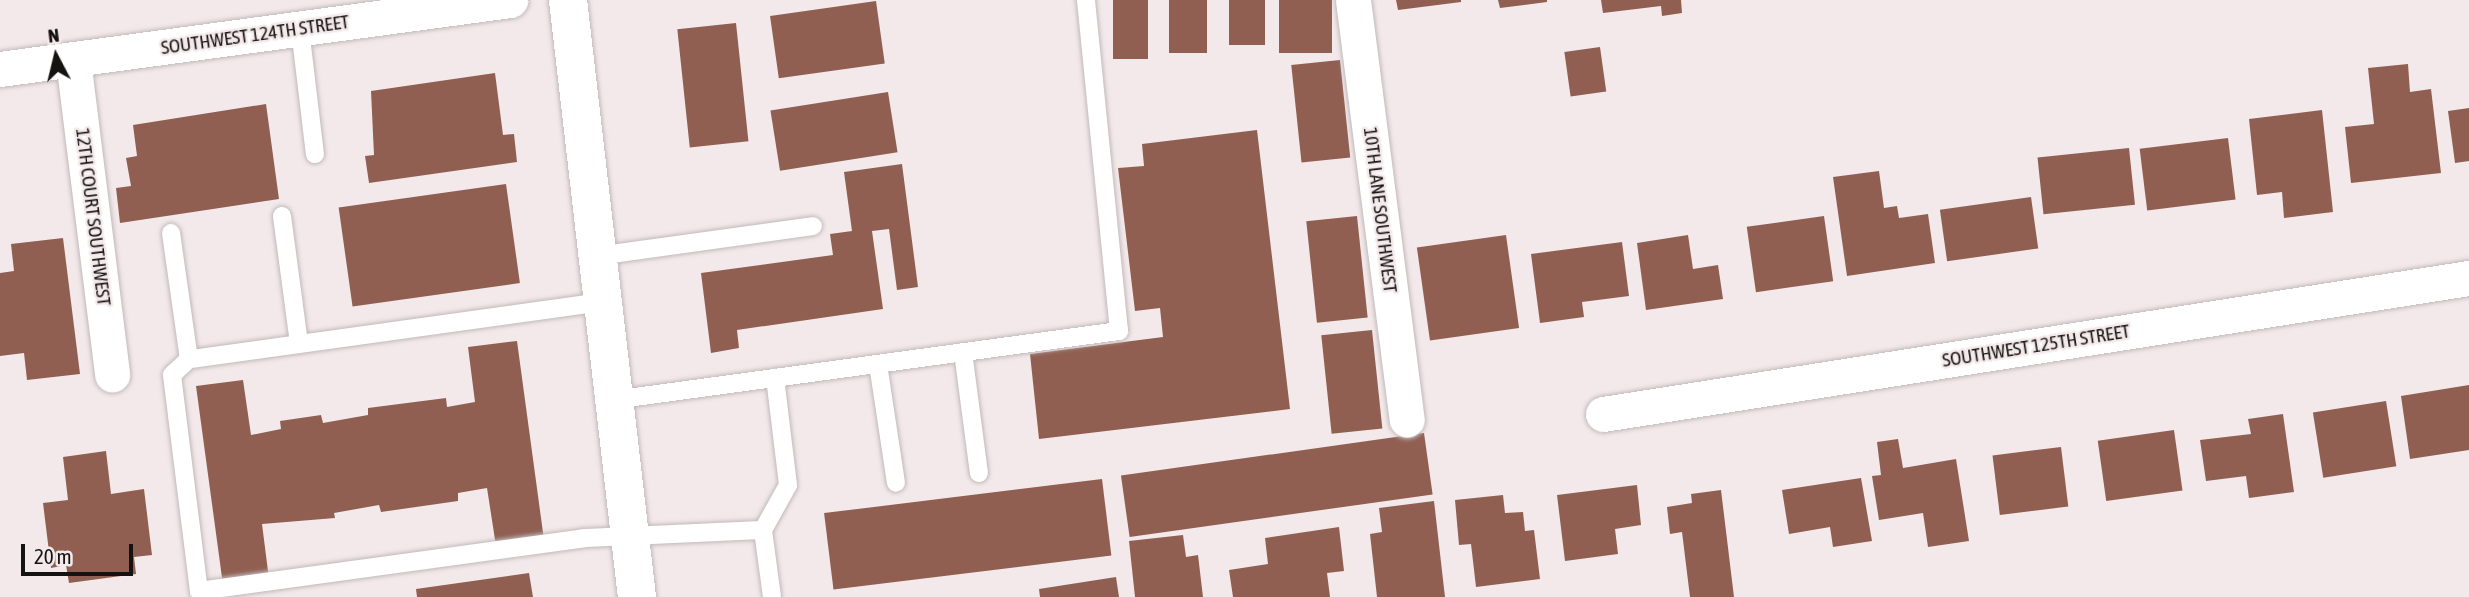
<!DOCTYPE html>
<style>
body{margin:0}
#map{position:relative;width:2469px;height:597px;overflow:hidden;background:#f3e9eb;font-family:"Asap Condensed",sans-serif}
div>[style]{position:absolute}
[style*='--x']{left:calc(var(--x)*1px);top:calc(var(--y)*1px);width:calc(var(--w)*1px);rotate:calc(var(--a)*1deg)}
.building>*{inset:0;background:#905f52;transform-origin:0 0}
.roads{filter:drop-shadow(0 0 2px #c2b9ba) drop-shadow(0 0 2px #c2b9ba)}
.service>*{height:18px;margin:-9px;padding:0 9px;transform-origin:9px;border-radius:9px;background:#fff}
.minor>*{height:35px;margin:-17.5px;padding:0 17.5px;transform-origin:17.5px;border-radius:17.5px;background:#fff}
.secondary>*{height:38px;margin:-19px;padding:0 19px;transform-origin:19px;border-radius:19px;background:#fff}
span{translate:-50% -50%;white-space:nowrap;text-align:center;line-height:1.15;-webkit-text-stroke:5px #f3e9eb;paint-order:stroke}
.street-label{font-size:19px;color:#151212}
.north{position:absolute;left:21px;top:21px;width:70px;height:70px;-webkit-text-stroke:5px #f3e9eb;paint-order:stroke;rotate:353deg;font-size:19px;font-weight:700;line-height:28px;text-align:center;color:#151212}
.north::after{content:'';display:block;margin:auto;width:24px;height:32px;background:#151212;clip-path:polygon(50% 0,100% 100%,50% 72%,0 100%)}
.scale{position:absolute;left:21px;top:544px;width:112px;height:32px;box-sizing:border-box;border:4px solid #151212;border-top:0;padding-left:9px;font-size:21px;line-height:24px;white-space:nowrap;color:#151212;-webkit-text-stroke:5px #f3e9eb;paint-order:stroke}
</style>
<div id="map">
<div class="building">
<div style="left:1113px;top:0;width:35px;height:59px"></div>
<div style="left:1169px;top:0;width:38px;height:53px"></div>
<div style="left:1229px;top:0;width:36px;height:45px"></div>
<div style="left:1279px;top:0;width:53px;height:53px"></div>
<div style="clip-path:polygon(1396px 0,1461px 0,1461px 2px,1398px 10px)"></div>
<div style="clip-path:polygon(1498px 0,1547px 0,1547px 2px,1500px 8px)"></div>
<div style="clip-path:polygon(1601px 0,1681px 0,1682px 13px,1662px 16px,1661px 6px,1603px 13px)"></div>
<div style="left:876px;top:1px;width:63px;height:107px;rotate:82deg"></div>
<div style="left:736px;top:23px;width:119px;height:59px;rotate:84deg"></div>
<div style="left:1600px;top:47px;width:45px;height:36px;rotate:82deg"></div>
<div style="left:1340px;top:60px;width:98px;height:49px;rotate:84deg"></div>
<div style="clip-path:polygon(2408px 64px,2410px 92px,2431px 89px,2441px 173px,2351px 183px,2345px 127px,2374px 124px,2368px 68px)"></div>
<div style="clip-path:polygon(495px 73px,503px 135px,514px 134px,517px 162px,369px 183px,365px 156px,374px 155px,371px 91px)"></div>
<div style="left:888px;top:92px;width:61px;height:119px;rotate:81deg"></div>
<div style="clip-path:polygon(266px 104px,279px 199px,120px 223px,116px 188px,131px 186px,126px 158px,137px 156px,133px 125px)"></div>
<div style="clip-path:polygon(2469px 108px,2469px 161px,2455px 163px,2448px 111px)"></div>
<div style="clip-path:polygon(2322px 110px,2333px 212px,2284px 218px,2282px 192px,2257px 195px,2249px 119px)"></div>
<div style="clip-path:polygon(1257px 130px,1290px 409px,1039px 439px,1030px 354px,1163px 337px,1160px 308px,1135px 311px,1118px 168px,1144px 166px,1142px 144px)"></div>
<div style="left:2228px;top:138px;width:62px;height:89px;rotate:83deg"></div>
<div style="left:2129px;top:148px;width:57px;height:92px;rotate:84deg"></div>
<div style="clip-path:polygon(902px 164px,918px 287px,897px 290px,889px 229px,872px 231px,883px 309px,737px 330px,739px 348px,711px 353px,701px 273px,833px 255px,830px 234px,852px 231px,844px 172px)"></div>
<div style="clip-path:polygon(1879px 171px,1884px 208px,1897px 206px,1899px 218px,1928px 214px,1935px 263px,1847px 276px,1833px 177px)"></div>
<div style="left:506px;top:184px;width:100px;height:169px;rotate:82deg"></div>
<div style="left:2031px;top:197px;width:52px;height:92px;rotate:82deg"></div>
<div style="left:1357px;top:216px;width:102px;height:51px;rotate:84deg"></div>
<div style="left:1824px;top:216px;width:66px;height:78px;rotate:82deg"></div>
<div style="left:1506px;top:235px;width:94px;height:90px;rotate:82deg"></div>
<div style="clip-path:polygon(1688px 235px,1693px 269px,1718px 265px,1723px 299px,1646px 310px,1637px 243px)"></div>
<div style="clip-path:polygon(63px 238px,80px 374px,27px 380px,24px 353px,0 356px,0 273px,14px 271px,11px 244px)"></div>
<div style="clip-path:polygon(1622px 242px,1629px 296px,1582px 302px,1584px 317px,1540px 323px,1531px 254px)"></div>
<div style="left:1372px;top:330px;width:99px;height:51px;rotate:84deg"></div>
<div style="clip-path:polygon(517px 341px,544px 540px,496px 546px,487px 488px,458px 493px,458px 501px,381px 512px,379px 505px,334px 513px,335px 518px,262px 524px,269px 579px,223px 585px,196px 386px,243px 380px,251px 435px,281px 429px,280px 421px,321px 415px,323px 423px,368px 415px,368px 408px,446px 398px,447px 407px,475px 402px,468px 347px)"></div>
<div style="clip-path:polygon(2469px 385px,2469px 450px,2410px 459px,2401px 396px)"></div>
<div style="left:2386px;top:401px;width:66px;height:74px;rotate:81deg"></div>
<div style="clip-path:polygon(2283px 414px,2294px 492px,2249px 498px,2246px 476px,2206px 481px,2200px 440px,2251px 434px,2248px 419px)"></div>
<div style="left:2174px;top:430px;width:61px;height:77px;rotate:82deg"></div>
<div style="left:1424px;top:433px;width:62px;height:306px;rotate:82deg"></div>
<div style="clip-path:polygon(1898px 439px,1903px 468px,1956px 459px,1969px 541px,1928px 547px,1923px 513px,1879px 520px,1872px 476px,1881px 475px,1877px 442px)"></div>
<div style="left:2061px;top:447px;width:60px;height:69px;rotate:83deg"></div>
<div style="clip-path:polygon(106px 451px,111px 494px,144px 489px,152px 555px,134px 557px,136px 574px,69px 583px,66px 565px,51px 568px,43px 503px,68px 500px,63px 457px)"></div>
<div style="clip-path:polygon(1861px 478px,1872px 541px,1833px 547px,1830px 527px,1789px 534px,1782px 490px)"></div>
<div style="left:1102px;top:479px;width:77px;height:280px;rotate:83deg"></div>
<div style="clip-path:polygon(1637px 485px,1641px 525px,1615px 529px,1618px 554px,1565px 561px,1557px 495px)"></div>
<div style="clip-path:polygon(1721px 490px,1734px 597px,1690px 597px,1682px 532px,1670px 534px,1667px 507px,1692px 503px,1691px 494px)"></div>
<div style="clip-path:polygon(1503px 495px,1505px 513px,1523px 512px,1525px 531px,1534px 530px,1540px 579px,1476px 587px,1471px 544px,1459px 545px,1455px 500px)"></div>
<div style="clip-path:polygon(1434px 501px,1445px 597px,1377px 597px,1370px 534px,1382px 532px,1379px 508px)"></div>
<div style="clip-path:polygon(1339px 527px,1344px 571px,1327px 573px,1330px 597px,1233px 597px,1229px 570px,1268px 564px,1265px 538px)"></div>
<div style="clip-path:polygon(1183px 535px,1186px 557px,1198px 555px,1203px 597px,1135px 597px,1129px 541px)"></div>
<div style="clip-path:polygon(529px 573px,533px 597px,417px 597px,416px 589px)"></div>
<div style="clip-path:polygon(1116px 577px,1119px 597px,1040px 597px,1039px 589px)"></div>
</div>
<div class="roads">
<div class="service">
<div style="--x:300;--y:29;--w:126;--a:83.2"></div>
<div style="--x:282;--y:216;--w:129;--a:82.4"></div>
<div style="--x:171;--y:233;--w:127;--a:81.9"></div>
<div style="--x:597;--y:256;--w:218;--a:-7.9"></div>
<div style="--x:602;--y:302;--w:417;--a:172.1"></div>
<div style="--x:189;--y:359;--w:23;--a:137"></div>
<div style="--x:172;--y:375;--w:218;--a:82.9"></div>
<div style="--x:199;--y:591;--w:389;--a:-7.8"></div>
<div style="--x:584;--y:538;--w:179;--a:-2.6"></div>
<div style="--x:963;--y:352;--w:122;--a:82.5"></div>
<div style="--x:878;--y:364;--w:120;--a:81.4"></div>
<div style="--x:613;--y:400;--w:511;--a:-7.77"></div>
<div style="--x:1119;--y:331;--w:333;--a:-95.7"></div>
<div style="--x:772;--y:597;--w:68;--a:-97.7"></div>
<div style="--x:763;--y:530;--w:51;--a:-60.9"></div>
<div style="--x:788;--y:485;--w:108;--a:-96.9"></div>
</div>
<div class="minor">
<div style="--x:1353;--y:0;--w:423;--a:82.7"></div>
<div style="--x:73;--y:60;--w:317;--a:82.9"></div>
<div style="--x:0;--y:69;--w:515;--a:-7.7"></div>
<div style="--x:1603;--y:414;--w:877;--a:-8.93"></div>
</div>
<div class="secondary">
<div style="--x:568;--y:0;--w:601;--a:83.41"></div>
</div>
</div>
<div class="street-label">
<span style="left:255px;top:35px;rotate:-8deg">SOUTHWEST 124TH STREET</span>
<span style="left:1380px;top:210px;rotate:83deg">10TH LANE SOUTHWEST</span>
<span style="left:93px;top:217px;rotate:83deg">12TH COURT SOUTHWEST</span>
<span style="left:2036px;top:346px;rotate:-9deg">SOUTHWEST 125TH STREET</span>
</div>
<div class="north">N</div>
<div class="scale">20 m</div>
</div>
